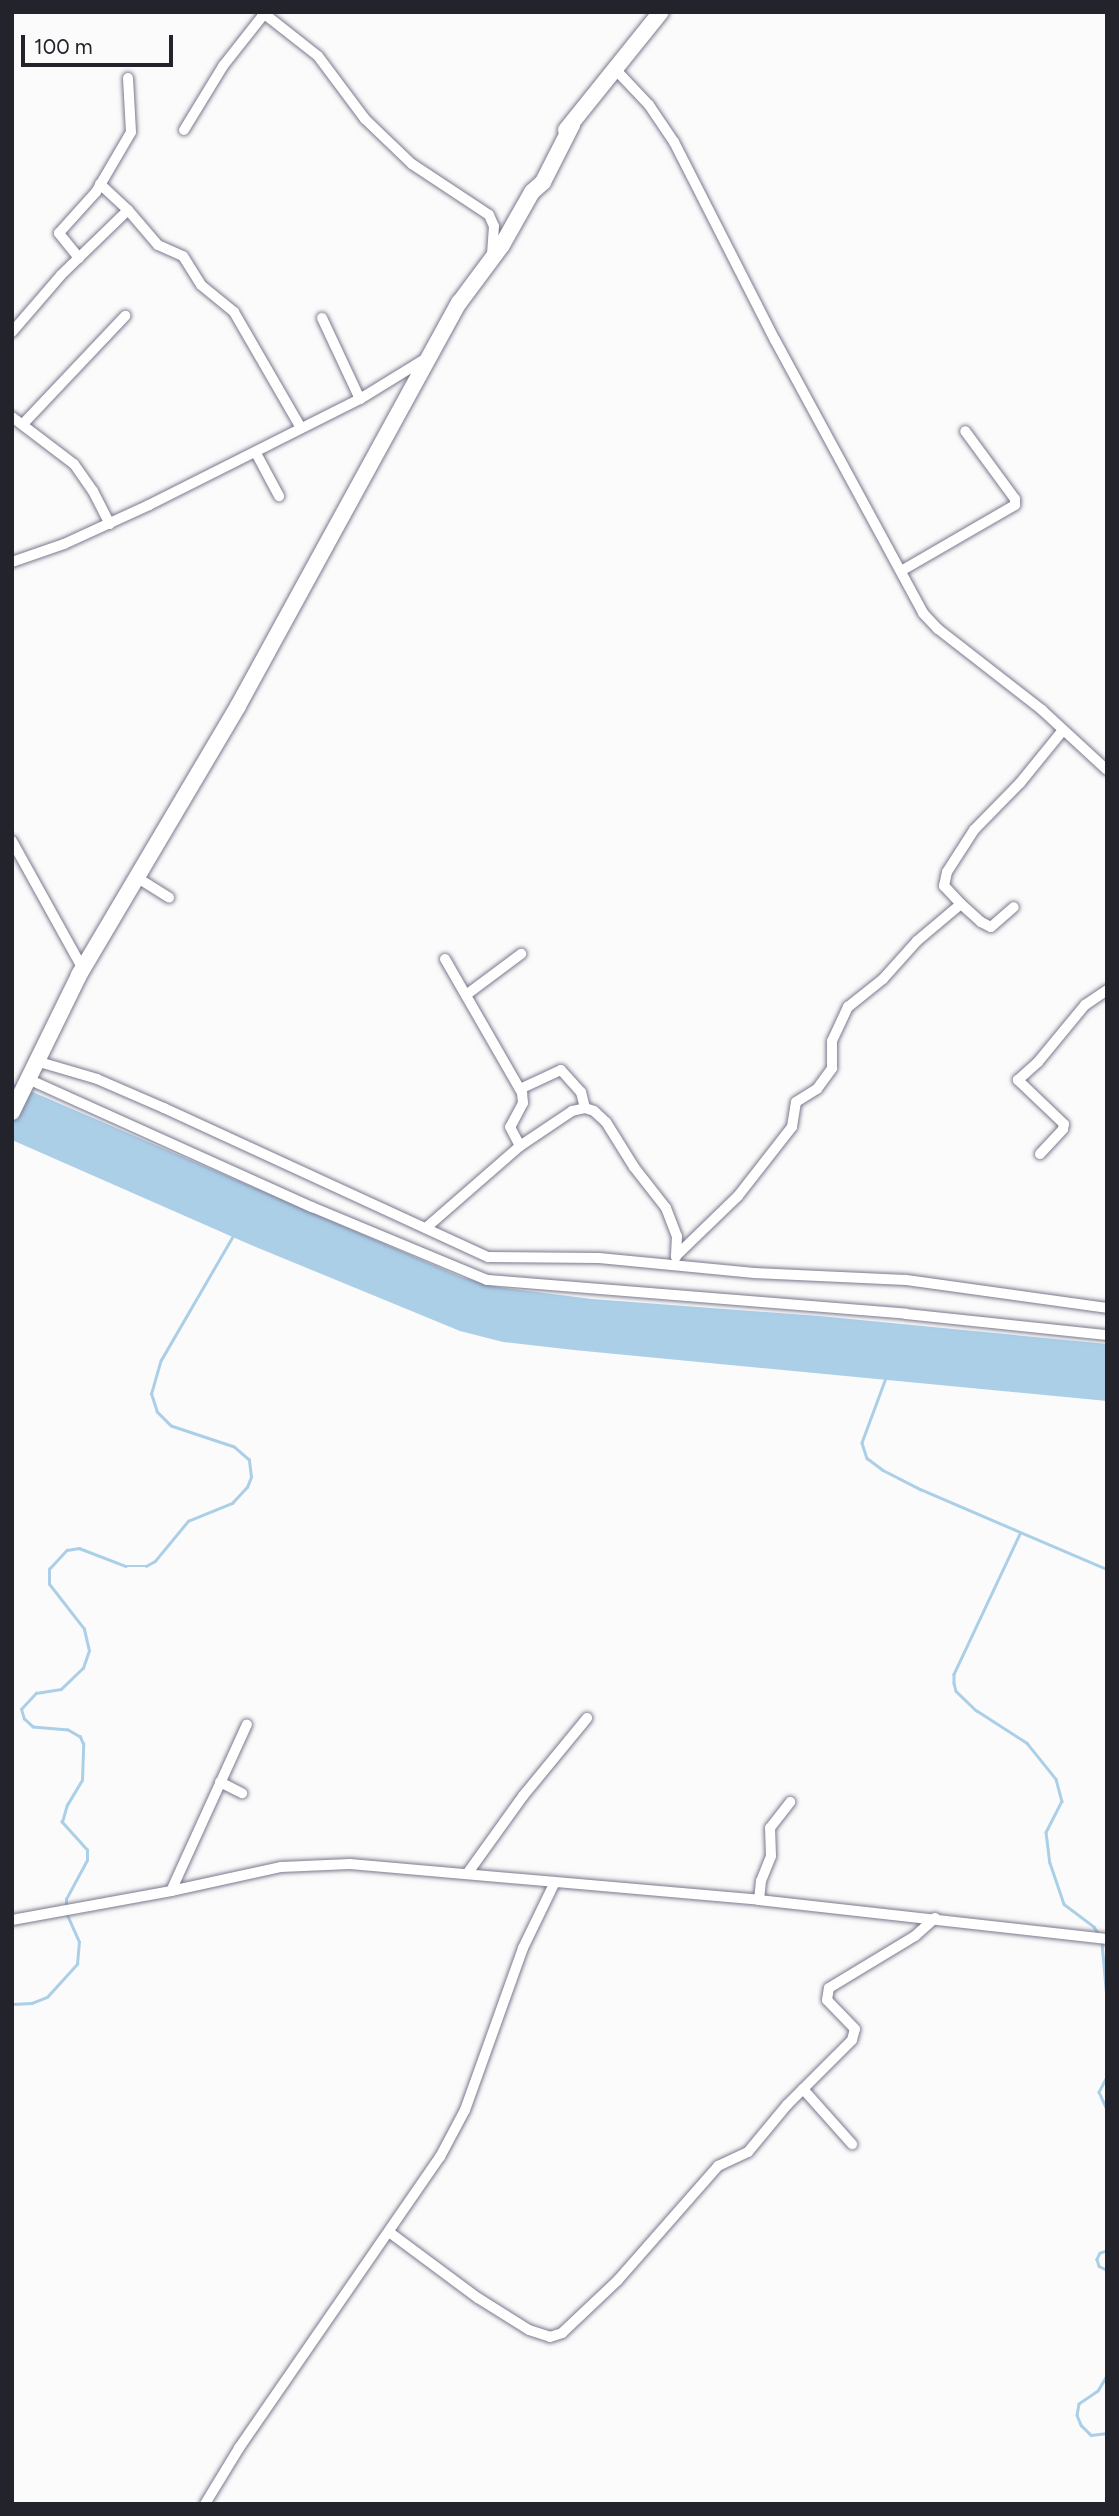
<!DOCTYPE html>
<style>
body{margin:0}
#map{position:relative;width:1119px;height:2516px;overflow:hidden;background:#fbfbfb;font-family:Figtree,sans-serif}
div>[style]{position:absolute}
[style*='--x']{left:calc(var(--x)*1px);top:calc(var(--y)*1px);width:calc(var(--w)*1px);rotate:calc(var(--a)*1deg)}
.water>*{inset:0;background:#accfe8}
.stream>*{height:2.5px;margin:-1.25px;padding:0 1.25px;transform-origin:1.25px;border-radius:1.25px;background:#accfe8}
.roads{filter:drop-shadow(0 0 2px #79798e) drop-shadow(0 0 2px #79798e)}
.street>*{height:10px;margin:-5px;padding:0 5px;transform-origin:5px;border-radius:5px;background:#fff}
.primary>*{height:16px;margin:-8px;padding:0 8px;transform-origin:8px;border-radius:8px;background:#fff}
span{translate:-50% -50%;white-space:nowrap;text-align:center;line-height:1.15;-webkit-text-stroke:5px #fbfbfb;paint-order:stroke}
.frame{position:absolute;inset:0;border:14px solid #23232b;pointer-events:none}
.scale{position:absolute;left:21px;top:35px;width:152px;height:32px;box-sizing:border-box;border:4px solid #23232b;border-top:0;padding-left:9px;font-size:21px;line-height:24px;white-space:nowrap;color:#23232b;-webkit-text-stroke:5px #fbfbfb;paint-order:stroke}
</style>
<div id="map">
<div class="water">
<div style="clip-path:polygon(12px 1083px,461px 1277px,497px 1287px,592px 1299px,819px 1316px,1107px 1344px,1107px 1401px,574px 1350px,503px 1342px,460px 1331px,251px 1245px,12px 1140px)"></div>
</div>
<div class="stream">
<div style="--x:886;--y:1378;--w:69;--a:110.3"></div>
<div style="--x:862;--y:1443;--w:16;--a:72"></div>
<div style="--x:867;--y:1458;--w:20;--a:37"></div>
<div style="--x:883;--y:1470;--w:42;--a:27.2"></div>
<div style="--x:920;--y:1489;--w:203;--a:23.2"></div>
<div style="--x:1020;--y:1534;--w:155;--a:115.2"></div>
<div style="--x:954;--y:1674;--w:9;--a:90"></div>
<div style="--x:954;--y:1683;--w:8;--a:76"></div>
<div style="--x:956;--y:1691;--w:28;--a:44"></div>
<div style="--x:976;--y:1710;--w:61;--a:32.9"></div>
<div style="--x:1027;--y:1743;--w:46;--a:51.1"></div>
<div style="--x:1056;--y:1779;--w:23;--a:75"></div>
<div style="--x:1062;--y:1801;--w:35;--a:117"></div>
<div style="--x:1046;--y:1832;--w:31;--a:83"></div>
<div style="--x:1050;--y:1863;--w:43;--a:71.1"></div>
<div style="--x:1064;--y:1904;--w:38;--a:37"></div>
<div style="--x:1094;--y:1927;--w:11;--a:56"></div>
<div style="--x:66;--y:1908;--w:9;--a:-90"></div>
<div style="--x:66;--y:1899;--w:44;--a:-61.7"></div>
<div style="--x:87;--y:1860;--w:10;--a:-90"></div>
<div style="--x:87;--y:1850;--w:38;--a:-132"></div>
<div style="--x:62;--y:1822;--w:18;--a:-74"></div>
<div style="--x:67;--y:1805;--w:29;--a:-59"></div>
<div style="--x:82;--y:1780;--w:36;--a:-88"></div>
<div style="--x:83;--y:1744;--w:8;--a:-113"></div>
<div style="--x:80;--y:1737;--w:14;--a:-150"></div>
<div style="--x:68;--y:1730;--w:35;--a:-175"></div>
<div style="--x:33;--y:1727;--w:12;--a:-138"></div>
<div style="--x:24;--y:1719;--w:10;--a:-107"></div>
<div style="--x:21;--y:1709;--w:22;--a:-47"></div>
<div style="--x:36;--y:1693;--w:25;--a:-9"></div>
<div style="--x:61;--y:1689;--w:30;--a:-44"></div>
<div style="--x:83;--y:1668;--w:18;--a:-71"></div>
<div style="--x:89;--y:1651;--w:23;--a:-103"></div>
<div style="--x:84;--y:1629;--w:57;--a:-127.9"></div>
<div style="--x:49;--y:1584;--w:15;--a:-90"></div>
<div style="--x:49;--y:1569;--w:26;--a:-47"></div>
<div style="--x:67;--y:1550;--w:12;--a:-9"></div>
<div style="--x:79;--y:1548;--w:50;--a:21"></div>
<div style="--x:126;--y:1566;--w:20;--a:0"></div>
<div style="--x:146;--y:1566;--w:10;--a:-29"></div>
<div style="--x:155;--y:1561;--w:52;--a:-50.5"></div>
<div style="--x:188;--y:1521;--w:48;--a:-22.2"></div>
<div style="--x:232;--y:1503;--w:22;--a:-47"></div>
<div style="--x:247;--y:1487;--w:11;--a:-68"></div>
<div style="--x:251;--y:1477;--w:17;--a:-97"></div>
<div style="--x:249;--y:1460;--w:20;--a:-139"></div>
<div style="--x:234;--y:1447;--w:66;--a:-161.6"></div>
<div style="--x:171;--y:1426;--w:20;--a:-135"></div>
<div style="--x:157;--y:1412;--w:19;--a:-108"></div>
<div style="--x:151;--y:1394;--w:35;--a:-74"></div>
<div style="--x:161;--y:1360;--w:143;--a:-59.9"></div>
<div style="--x:1102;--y:1943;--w:55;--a:84.8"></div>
<div style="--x:12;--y:2004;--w:20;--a:-3"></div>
<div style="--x:32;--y:2003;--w:16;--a:-22"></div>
<div style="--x:47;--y:1997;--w:45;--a:-47.7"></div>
<div style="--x:77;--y:1964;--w:22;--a:-85"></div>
<div style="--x:79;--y:1942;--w:30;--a:-114"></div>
<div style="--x:1107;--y:2077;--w:17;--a:118"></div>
<div style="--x:1099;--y:2092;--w:19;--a:65"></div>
<div style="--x:1107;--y:2251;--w:7;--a:164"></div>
<div style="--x:1100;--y:2253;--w:7;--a:117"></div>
<div style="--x:1097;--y:2259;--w:7;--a:74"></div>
<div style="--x:1099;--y:2266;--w:9;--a:27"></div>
<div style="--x:1107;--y:2376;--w:17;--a:121"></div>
<div style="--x:1098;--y:2391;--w:23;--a:146"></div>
<div style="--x:1079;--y:2404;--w:11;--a:100"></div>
<div style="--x:1077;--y:2415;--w:11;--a:68"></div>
<div style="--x:1081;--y:2425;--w:14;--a:45"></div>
<div style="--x:1091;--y:2435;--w:16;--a:-7"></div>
</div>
<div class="roads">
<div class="street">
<div style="--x:262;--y:12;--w:71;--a:38.2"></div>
<div style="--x:318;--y:56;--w:79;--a:53.3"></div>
<div style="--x:365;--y:119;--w:65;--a:43.8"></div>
<div style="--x:412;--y:164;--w:92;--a:33.5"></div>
<div style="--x:489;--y:215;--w:12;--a:66"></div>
<div style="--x:494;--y:226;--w:29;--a:94"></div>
<div style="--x:615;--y:69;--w:50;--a:46.6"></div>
<div style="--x:649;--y:105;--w:45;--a:56"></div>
<div style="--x:674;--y:142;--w:222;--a:63"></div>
<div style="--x:775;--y:340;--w:311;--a:61.5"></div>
<div style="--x:923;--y:613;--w:22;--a:47"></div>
<div style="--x:938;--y:629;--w:132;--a:37.9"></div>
<div style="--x:1042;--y:710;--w:88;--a:42.7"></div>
<div style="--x:184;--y:130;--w:75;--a:-58.6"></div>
<div style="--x:223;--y:66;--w:66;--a:-51.7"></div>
<div style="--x:100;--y:184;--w:38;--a:43"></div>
<div style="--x:79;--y:258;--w:32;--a:-129"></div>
<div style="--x:59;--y:233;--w:55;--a:-47.9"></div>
<div style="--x:96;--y:192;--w:69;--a:-59.7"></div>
<div style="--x:131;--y:132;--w:54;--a:-93.2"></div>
<div style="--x:322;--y:318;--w:89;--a:64.9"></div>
<div style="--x:12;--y:332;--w:75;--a:-49.3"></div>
<div style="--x:61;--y:275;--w:93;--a:-44.1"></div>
<div style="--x:128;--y:210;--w:46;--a:49.4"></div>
<div style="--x:158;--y:245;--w:27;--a:24"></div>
<div style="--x:183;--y:256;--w:34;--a:58"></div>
<div style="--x:201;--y:285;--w:43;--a:39.3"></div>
<div style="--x:234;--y:312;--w:134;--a:60"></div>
<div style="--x:12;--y:417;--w:78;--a:37.2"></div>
<div style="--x:74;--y:464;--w:33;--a:55"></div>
<div style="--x:93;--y:491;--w:37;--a:63"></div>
<div style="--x:23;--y:424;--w:149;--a:-46.6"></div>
<div style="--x:256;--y:453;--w:49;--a:61.9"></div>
<div style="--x:12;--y:562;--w:55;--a:-19.1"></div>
<div style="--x:64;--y:544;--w:94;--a:-24.6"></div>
<div style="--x:149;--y:505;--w:236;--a:-26.7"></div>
<div style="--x:360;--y:399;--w:76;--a:-31.6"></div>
<div style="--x:901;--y:571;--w:132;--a:-30.1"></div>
<div style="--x:1015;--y:505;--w:6;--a:-90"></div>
<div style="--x:1015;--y:499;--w:84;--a:-126.3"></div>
<div style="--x:12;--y:841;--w:146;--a:61"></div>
<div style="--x:136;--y:877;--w:39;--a:32"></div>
<div style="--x:961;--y:904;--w:27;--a:42"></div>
<div style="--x:981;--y:922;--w:11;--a:27"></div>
<div style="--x:991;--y:927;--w:30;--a:-41"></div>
<div style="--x:445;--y:959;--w:155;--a:60.1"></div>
<div style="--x:522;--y:1093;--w:10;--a:84"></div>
<div style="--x:523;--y:1103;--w:27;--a:118"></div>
<div style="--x:510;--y:1127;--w:21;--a:62"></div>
<div style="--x:466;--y:995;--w:69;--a:-36.7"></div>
<div style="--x:36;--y:1061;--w:64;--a:16.4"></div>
<div style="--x:97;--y:1079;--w:73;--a:23.4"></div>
<div style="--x:164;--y:1108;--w:357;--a:24.7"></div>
<div style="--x:488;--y:1257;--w:111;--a:0.5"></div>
<div style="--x:599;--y:1258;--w:156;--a:5.5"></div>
<div style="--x:754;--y:1273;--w:152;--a:2.6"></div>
<div style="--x:906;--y:1280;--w:203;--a:7.9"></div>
<div style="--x:28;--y:1079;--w:312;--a:24.3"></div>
<div style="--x:312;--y:1207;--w:190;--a:22.6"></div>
<div style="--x:487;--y:1280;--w:420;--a:4.6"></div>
<div style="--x:906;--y:1314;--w:202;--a:6"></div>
<div style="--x:520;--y:1089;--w:45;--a:-24.9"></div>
<div style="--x:561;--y:1070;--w:30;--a:48"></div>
<div style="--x:581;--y:1092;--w:16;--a:76"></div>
<div style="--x:1040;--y:1154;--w:34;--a:-47"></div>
<div style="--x:1063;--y:1129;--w:5;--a:-79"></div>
<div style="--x:1064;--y:1124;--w:64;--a:-136.3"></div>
<div style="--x:1018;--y:1080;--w:27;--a:-42"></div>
<div style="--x:1038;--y:1062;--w:74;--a:-50.5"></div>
<div style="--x:1085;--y:1005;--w:27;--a:-34"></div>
<div style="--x:427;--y:1227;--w:123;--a:-41.1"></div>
<div style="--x:520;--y:1146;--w:63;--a:-33.9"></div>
<div style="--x:572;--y:1111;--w:13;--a:-13"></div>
<div style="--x:585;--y:1108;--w:9;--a:18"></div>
<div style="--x:594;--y:1111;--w:16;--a:43"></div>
<div style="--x:606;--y:1122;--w:53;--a:58.1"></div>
<div style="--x:634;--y:1167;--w:52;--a:52"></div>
<div style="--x:666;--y:1208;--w:30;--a:69"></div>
<div style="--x:677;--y:1236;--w:21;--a:93"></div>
<div style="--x:677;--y:1255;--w:85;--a:-44"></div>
<div style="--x:738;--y:1196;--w:88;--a:-52"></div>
<div style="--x:792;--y:1127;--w:25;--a:-81"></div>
<div style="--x:796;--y:1102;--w:25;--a:-32"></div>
<div style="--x:817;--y:1089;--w:26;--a:-54"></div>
<div style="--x:832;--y:1068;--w:27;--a:-90"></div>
<div style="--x:832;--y:1041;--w:38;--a:-65"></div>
<div style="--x:848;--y:1007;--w:45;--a:-38.7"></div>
<div style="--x:883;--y:979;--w:51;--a:-48.2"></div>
<div style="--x:917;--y:941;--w:57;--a:-40.1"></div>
<div style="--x:961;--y:904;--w:25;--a:-133"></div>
<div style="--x:944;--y:886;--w:14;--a:-78"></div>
<div style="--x:947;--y:872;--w:50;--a:-57.3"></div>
<div style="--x:974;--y:830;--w:66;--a:-45.6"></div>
<div style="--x:1020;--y:783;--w:68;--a:-50.9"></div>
<div style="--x:220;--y:1782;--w:25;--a:27"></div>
<div style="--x:467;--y:1874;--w:96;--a:-54.3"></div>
<div style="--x:523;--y:1796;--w:101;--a:-50.6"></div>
<div style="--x:171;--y:1891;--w:183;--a:-65.5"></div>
<div style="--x:759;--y:1900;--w:19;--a:-84"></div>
<div style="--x:761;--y:1881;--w:27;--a:-68"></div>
<div style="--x:771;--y:1856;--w:28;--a:-92"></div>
<div style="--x:770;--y:1828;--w:33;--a:-52"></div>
<div style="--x:12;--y:1920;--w:162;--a:-10.3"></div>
<div style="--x:171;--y:1891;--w:113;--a:-12.3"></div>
<div style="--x:281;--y:1867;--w:69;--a:-2.5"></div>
<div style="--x:350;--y:1864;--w:411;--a:5"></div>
<div style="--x:759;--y:1900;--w:350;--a:6.4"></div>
<div style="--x:803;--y:2089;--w:74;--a:48.3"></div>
<div style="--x:389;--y:2232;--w:111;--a:36.6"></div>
<div style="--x:478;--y:2298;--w:60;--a:32.1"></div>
<div style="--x:529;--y:2330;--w:22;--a:18"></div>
<div style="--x:550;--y:2337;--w:13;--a:-18"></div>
<div style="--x:562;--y:2333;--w:77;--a:-43.4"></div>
<div style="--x:618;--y:2280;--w:152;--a:-48.7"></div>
<div style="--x:718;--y:2166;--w:33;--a:-25"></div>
<div style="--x:748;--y:2152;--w:61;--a:-50.3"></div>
<div style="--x:787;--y:2105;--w:92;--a:-45"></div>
<div style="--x:852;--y:2040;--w:11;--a:-75"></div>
<div style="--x:855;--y:2029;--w:40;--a:-134"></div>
<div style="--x:827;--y:2000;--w:12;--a:-81"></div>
<div style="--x:829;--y:1988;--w:100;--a:-31.2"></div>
<div style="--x:915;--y:1936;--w:27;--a:-42"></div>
<div style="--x:205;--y:2504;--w:66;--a:-58.7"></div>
<div style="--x:239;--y:2448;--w:354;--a:-55.4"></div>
<div style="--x:440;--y:2157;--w:53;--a:-62"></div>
<div style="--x:465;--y:2110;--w:172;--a:-70.3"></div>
<div style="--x:523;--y:1948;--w:71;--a:-64.2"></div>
</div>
<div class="primary">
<div style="--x:566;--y:130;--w:151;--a:-51.2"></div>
<div style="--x:12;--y:1112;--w:153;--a:-63.9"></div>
<div style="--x:79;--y:975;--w:312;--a:-59.4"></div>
<div style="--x:238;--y:706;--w:460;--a:-61.3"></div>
<div style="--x:459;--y:303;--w:72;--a:-53.4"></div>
<div style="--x:502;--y:245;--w:61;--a:-60.5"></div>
<div style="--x:532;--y:192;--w:15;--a:-42"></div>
<div style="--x:543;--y:182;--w:64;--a:-63"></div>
</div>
</div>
<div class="frame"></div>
<div class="scale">100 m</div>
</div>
